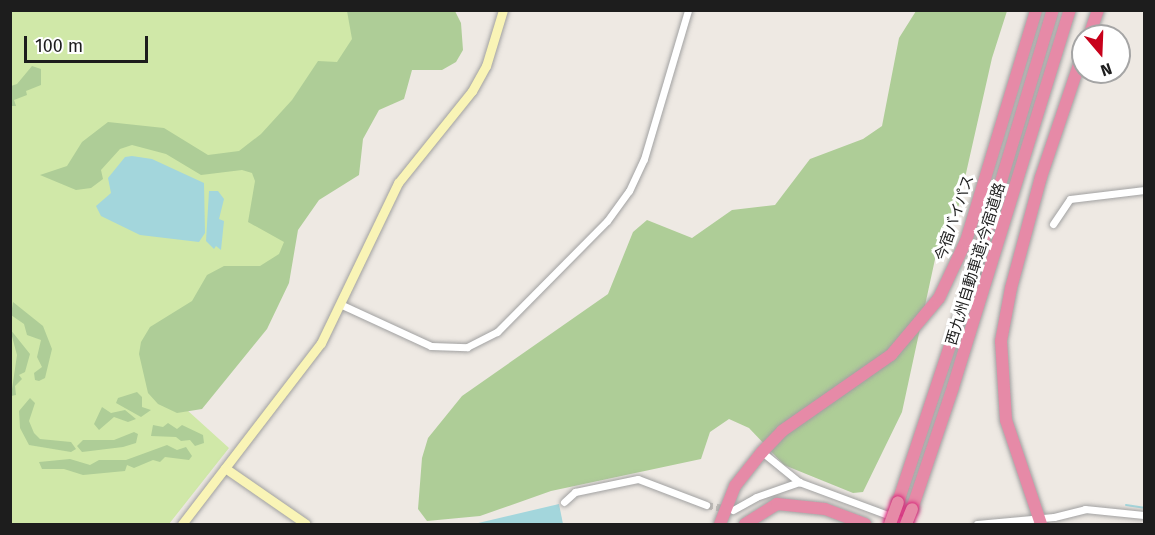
<!DOCTYPE html>
<meta charset="utf-8">
<style>
body{margin:0}
#map{position:relative;width:1155px;height:535px;overflow:hidden;background:#eee9e3;font-family:"Fira Sans","Noto Sans JP",sans-serif}
div>[style]{position:absolute}
[style*='--x']{left:calc(var(--x)*1px);top:calc(var(--y)*1px);width:calc(var(--w)*1px);rotate:calc(var(--a)*1deg)}
.grass>*{inset:0;background:#d0e8a8}
.forest>*{inset:0;background:#aecd97}
.water>*{inset:0;background:#a3d6dc}
.stream>*{height:2px;margin:-1px;padding:0 1px;transform-origin:1px;border-radius:1px;background:#a3d6dc}
.street-tunnel>*{height:7px;margin-top:-3.5px;transform-origin:0;background:repeating-linear-gradient(90deg,#c4c0bb 0 7px,transparent 0 10.5px)}
.roads{filter:drop-shadow(0 0 2px #a1a1a1) drop-shadow(0 0 2px #a1a1a1)}
.street>*{height:7px;margin:-3.5px;padding:0 3.5px;transform-origin:3.5px;border-radius:3.5px;background:#fff}
.secondary>*{height:9px;margin:-4.5px;padding:0 4.5px;transform-origin:4.5px;border-radius:4.5px;background:#f9f4b6}
.highway>*{height:12px;margin:-6px;padding:0 6px;transform-origin:6px;border-radius:6px;background:#e68aa7}
.bridges{filter:drop-shadow(0 0 2px #d72579) drop-shadow(0 0 2px #d72579)}
.highway-bridge>*{height:12px;margin:-6px;padding:0 6px;transform-origin:6px;border-radius:6px;background:#e68aa7}
span{translate:-50% -50%;white-space:nowrap;text-align:center;line-height:1.15;-webkit-text-stroke:6px #fff;paint-order:stroke}
.street-label{font-size:15px;color:#1d1d1d}
.frame{position:absolute;inset:0;border:12px solid #1d1d1d;pointer-events:none}
.north{position:absolute;left:1071px;top:24px;width:60px;height:60px;box-sizing:border-box;background:#fff;border:2px solid #a5a5a5;border-radius:50%;rotate:161deg;font-size:16px;font-weight:700;line-height:24px;text-align:center;color:#1d1d1d}
.north::after{content:'';display:block;margin:auto;width:21px;height:27px;background:#c8011b;clip-path:polygon(50% 0,100% 100%,50% 72%,0 100%)}
.scale{position:absolute;left:24px;top:36px;width:124px;height:27px;box-sizing:border-box;border:3px solid #1d1d1d;border-top:0;padding-left:8px;font-size:18px;line-height:21px;white-space:nowrap;color:#1d1d1d;-webkit-text-stroke:4px #fff;paint-order:stroke}
</style>
<div id="map">
<div class="grass">
<div style="clip-path:polygon(10px 11px,411px 11px,305px 215px,187px 410px,229px 448px,169px 524px,11px 524px)"></div>
</div>
<div class="forest">
<div style="clip-path:polygon(347px 11px,455px 11px,461px 23px,463px 50px,456px 62px,442px 70px,412px 70px,404px 99px,379px 110px,363px 139px,359px 175px,319px 200px,298px 230px,289px 283px,267px 329px,202px 409px,177px 413px,158px 404px,148px 393px,139px 354px,141px 342px,150px 327px,192px 301px,207px 275px,224px 266px,260px 266px,279px 254px,284px 242px,248px 222px,255px 181px,252px 173px,242px 170px,201px 175px,166px 154px,132px 145px,120px 149px,101px 170px,103px 179px,91px 188px,76px 190px,40px 175px,67px 166px,82px 142px,108px 122px,164px 128px,208px 155px,239px 151px,261px 134px,292px 100px,318px 61px,337px 62px,352px 39px)"></div>
<div style="clip-path:polygon(916px 11px,1007px 11px,992px 58px,955px 222px,937px 250px,902px 412px,863px 492px,853px 493px,784px 465px,749px 428px,729px 419px,710px 432px,701px 459px,551px 491px,480px 516px,427px 521px,418px 509px,422px 458px,428px 438px,462px 396px,608px 294px,633px 232px,647px 220px,692px 238px,732px 210px,775px 205px,810px 159px,863px 139px,882px 126px,899px 38px)"></div>
<div style="clip-path:polygon(32px 66px,41px 69px,41px 85px,26px 91px,27px 95px,14px 100px,16px 106px,11px 106px,11px 86px,17px 84px)"></div>
<div style="clip-path:polygon(13px 302px,43px 326px,52px 349px,45px 378px,39px 381px,35px 380px,34px 373px,42px 367px,37px 357px,41px 340px,27px 335px,24px 324px,11px 315px)"></div>
<div style="clip-path:polygon(10px 329px,30px 354px,25px 372px,19px 375px,22px 379px,15px 386px,16px 395px,11px 396px,17px 355px)"></div>
<div style="clip-path:polygon(137px 392px,142px 397px,142px 407px,151px 410px,141px 417px,116px 403px,118px 398px)"></div>
<div style="clip-path:polygon(30px 398px,35px 403px,29px 421px,34px 433px,40px 439px,71px 442px,76px 449px,71px 452px,29px 445px,20px 428px,19px 411px)"></div>
<div style="clip-path:polygon(102px 407px,111px 413px,125px 410px,136px 419px,128px 422px,114px 417px,99px 430px,94px 424px)"></div>
<div style="clip-path:polygon(168px 423px,177px 429px,182px 425px,203px 435px,204px 443px,195px 446px,190px 440px,181px 441px,176px 437px,151px 436px,153px 425px,163px 427px)"></div>
<div style="clip-path:polygon(134px 432px,138px 434px,136px 443px,123px 447px,82px 452px,77px 446px,83px 440px,114px 440px)"></div>
<div style="clip-path:polygon(167px 445px,177px 450px,186px 447px,192px 456px,189px 460px,165px 457px,160px 462px,153px 460px,134px 468px,127px 465px,125px 471px,83px 475px,64px 469px,42px 469px,39px 462px,70px 459px,90px 465px,99px 460px,126px 460px)"></div>
</div>
<div class="water">
<div style="clip-path:polygon(132px 156px,152px 159px,204px 183px,205px 233px,199px 242px,140px 235px,101px 216px,96px 206px,111px 193px,108px 178px,125px 157px)"></div>
<div style="clip-path:polygon(209px 191px,218px 191px,224px 199px,219px 219px,224px 221px,221px 250px,216px 246px,214px 249px,206px 241px)"></div>
<div style="clip-path:polygon(559px 504px,563px 524px,474px 524px)"></div>
</div>
<div class="stream">
<div style="--x:1126;--y:505;--w:18;--a:9"></div>
</div>
<div class="street-tunnel">
<div style="--x:706;--y:505;--w:22;--a:10"></div>
</div>
<div class="roads">
<div class="street">
<div style="--x:1053;--y:224;--w:30;--a:-56"></div>
<div style="--x:1070;--y:199;--w:75;--a:-6.9"></div>
<div style="--x:342;--y:305;--w:98;--a:24.7"></div>
<div style="--x:431;--y:346;--w:36;--a:2"></div>
<div style="--x:467;--y:347;--w:34;--a:-27"></div>
<div style="--x:497;--y:332;--w:156;--a:-45.3"></div>
<div style="--x:607;--y:221;--w:37;--a:-54"></div>
<div style="--x:629;--y:191;--w:35;--a:-65"></div>
<div style="--x:644;--y:159;--w:155;--a:-73.5"></div>
<div style="--x:762;--y:452;--w:48;--a:39"></div>
<div style="--x:799;--y:482;--w:117;--a:20.4"></div>
<div style="--x:564;--y:502;--w:15;--a:-42"></div>
<div style="--x:575;--y:492;--w:64;--a:-11.7"></div>
<div style="--x:638;--y:479;--w:73;--a:20.9"></div>
<div style="--x:733;--y:510;--w:26;--a:-29"></div>
<div style="--x:756;--y:497;--w:46;--a:-19.2"></div>
<div style="--x:977;--y:524;--w:77;--a:-5.2"></div>
<div style="--x:1054;--y:517;--w:32;--a:-14"></div>
<div style="--x:1085;--y:509;--w:59;--a:5.8"></div>
</div>
<div class="secondary">
<div style="--x:225;--y:468;--w:98;--a:34.7"></div>
<div style="--x:182;--y:524;--w:228;--a:-52.5"></div>
<div style="--x:321;--y:343;--w:178;--a:-64.3"></div>
<div style="--x:398;--y:183;--w:118;--a:-51.2"></div>
<div style="--x:472;--y:91;--w:29;--a:-61"></div>
<div style="--x:486;--y:66;--w:59;--a:-73.1"></div>
</div>
<div class="highway">
<div style="--x:1089;--y:36;--w:28;--a:-71"></div>
<div style="--x:898;--y:502;--w:219;--a:-71.6"></div>
<div style="--x:967;--y:294;--w:297;--a:-73.2"></div>
<div style="--x:912;--y:509;--w:129;--a:-71.4"></div>
<div style="--x:953;--y:387;--w:395;--a:-72.8"></div>
<div style="--x:720;--y:524;--w:41;--a:-68.5"></div>
<div style="--x:735;--y:486;--w:43;--a:-51.5"></div>
<div style="--x:762;--y:452;--w:29;--a:-46"></div>
<div style="--x:782;--y:431;--w:133;--a:-34.9"></div>
<div style="--x:891;--y:355;--w:75;--a:-49.9"></div>
<div style="--x:939;--y:298;--w:63;--a:-64.7"></div>
<div style="--x:966;--y:241;--w:241;--a:-73.1"></div>
<div style="--x:745;--y:524;--w:38;--a:-32"></div>
<div style="--x:777;--y:504;--w:48;--a:5.9"></div>
<div style="--x:825;--y:509;--w:43;--a:20.6"></div>
<div style="--x:1041;--y:524;--w:110;--a:-108.6"></div>
<div style="--x:1006;--y:420;--w:79;--a:-93.6"></div>
<div style="--x:1001;--y:341;--w:54;--a:-79.3"></div>
<div style="--x:1011;--y:288;--w:115;--a:-74.9"></div>
<div style="--x:1041;--y:177;--w:131;--a:-71.3"></div>
</div>
</div>
<div class="bridges">
<div class="highway-bridge">
<div style="--x:890;--y:524;--w:23;--a:-70"></div>
<div style="--x:906;--y:524;--w:16;--a:-68"></div>
</div>
</div>
<div class="street-label">
<span style="left:955px;top:218px;rotate:-71deg">今宿バイパス</span>
<span style="left:976px;top:264px;rotate:-73deg">西九州自動車道;今宿道路</span>
</div>
<div class="frame"></div>
<div class="north">N</div>
<div class="scale">100 m</div>
</div>
